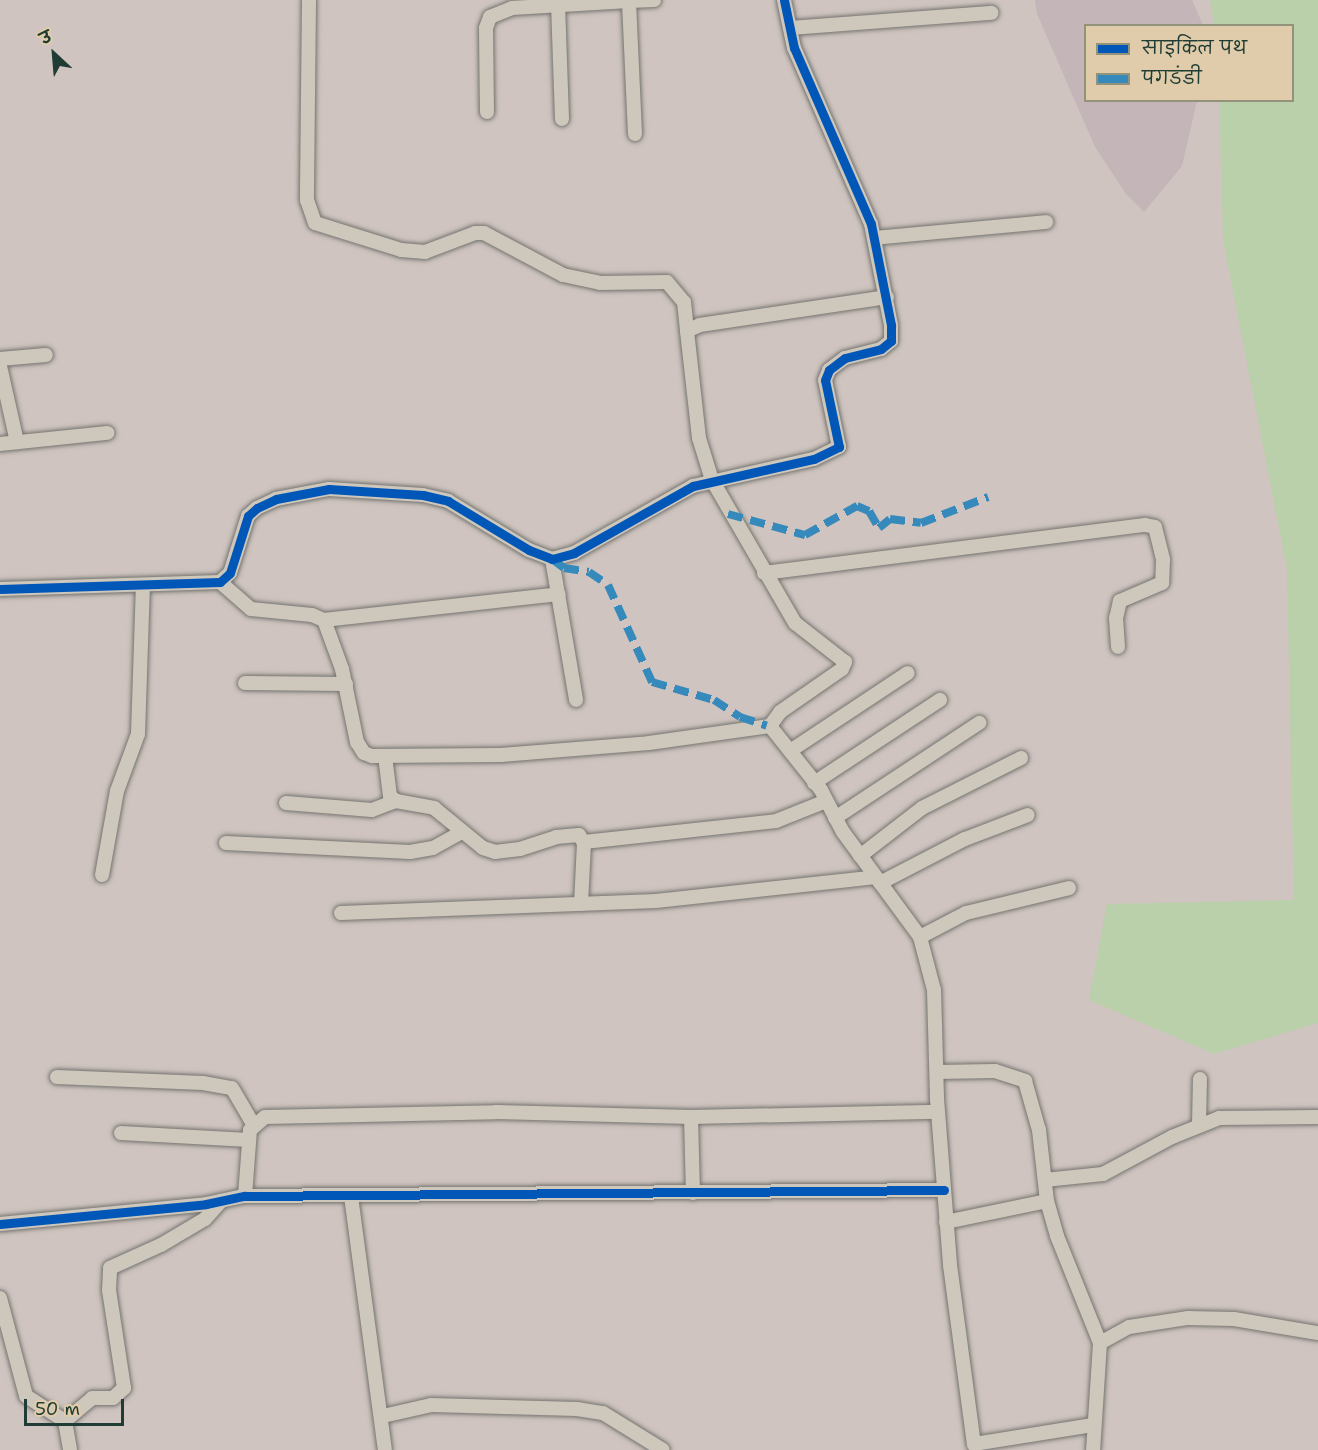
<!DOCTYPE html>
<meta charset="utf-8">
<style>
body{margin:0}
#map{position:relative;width:1318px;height:1450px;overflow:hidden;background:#cfc4bf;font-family:"Shantell Sans","Playpen Sans Deva",sans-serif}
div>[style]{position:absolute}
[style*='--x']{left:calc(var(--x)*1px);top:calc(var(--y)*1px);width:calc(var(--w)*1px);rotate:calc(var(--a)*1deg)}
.built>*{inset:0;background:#c4b6b8}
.green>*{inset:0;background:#b9d0ab}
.roads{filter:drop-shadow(0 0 2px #747470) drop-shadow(0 0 2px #747470)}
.minor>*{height:14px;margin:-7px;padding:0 7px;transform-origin:7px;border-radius:7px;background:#cec7bc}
.quiet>*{height:8px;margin-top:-4px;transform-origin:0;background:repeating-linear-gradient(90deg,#3589bb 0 15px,transparent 0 23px)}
.cycleway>*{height:9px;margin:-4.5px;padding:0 4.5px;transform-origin:4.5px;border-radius:4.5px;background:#0057b8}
span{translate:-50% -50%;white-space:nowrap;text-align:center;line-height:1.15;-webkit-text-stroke:6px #e0ccaa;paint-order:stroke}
.legend{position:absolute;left:1084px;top:24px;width:210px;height:78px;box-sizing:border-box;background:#e0ccaa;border:2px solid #93937b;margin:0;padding:8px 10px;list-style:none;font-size:18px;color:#1f3d34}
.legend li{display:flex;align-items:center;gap:12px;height:30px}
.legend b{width:30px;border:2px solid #93937b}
.north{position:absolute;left:24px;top:24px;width:60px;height:60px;-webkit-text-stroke:4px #e0ccaa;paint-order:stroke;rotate:334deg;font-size:16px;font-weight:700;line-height:24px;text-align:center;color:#1f3d34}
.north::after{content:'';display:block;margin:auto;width:21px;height:27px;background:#1f3d34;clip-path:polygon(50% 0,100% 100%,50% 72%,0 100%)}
.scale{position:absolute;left:24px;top:1399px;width:100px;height:27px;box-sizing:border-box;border:3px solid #1f3d34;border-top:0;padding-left:8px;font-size:18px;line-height:21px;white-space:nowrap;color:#1f3d34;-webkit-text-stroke:4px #e0ccaa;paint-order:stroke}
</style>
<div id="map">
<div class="built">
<div style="clip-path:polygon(1035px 0,1192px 0,1203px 25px,1086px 26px,1086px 100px,1197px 101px,1182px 166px,1144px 212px,1126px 194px,1095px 147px,1037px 14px)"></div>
</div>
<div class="green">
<div style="clip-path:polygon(1210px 0,1318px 0,1318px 1023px,1214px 1054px,1089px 1000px,1107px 904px,1294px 900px,1287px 569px,1223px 240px,1219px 101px,1292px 100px,1292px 26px,1214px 25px)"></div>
</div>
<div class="roads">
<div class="minor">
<div style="--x:309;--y:0;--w:200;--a:90.6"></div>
<div style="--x:307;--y:200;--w:24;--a:71"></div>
<div style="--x:315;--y:223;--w:90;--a:17.4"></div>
<div style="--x:401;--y:250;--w:24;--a:5"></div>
<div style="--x:425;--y:252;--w:53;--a:-20.8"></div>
<div style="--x:475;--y:233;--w:9;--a:0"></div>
<div style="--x:484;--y:233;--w:89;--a:28"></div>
<div style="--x:563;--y:275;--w:38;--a:12"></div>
<div style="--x:600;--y:283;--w:67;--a:-0.9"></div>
<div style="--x:667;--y:282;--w:26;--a:50"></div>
<div style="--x:684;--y:302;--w:29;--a:84"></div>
<div style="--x:558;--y:4;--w:115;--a:88"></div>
<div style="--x:790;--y:28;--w:202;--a:-4.3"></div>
<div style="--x:487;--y:112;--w:84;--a:-90.7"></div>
<div style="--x:486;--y:28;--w:12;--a:-70"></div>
<div style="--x:490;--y:17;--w:24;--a:-22"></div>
<div style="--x:512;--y:8;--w:117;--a:-3.4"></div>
<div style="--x:635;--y:134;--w:133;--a:-92.6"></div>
<div style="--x:629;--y:1;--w:25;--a:-2"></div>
<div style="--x:874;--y:238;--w:173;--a:-5.3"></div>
<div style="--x:0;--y:359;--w:46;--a:-5"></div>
<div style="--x:0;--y:366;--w:78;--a:77.4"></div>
<div style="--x:0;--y:444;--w:108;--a:-5.9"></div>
<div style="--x:552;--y:559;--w:143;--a:80.3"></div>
<div style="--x:764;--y:573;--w:384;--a:-7.2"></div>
<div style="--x:1145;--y:525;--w:10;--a:11"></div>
<div style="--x:1155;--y:527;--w:34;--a:76"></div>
<div style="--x:1163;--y:560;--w:23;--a:92"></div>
<div style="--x:1162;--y:583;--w:46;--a:156.8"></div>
<div style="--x:1120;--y:601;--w:17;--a:103"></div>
<div style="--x:1116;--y:618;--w:29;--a:86"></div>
<div style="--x:220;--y:582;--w:41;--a:41.1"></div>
<div style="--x:251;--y:609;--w:61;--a:5.6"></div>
<div style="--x:312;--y:615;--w:13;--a:23"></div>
<div style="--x:324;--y:620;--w:52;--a:69.8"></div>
<div style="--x:342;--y:669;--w:75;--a:78.4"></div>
<div style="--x:357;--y:742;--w:13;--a:58"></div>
<div style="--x:364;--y:753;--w:9;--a:21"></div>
<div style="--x:372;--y:756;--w:129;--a:-0.4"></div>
<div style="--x:501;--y:755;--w:148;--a:-4.6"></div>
<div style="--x:649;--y:743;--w:122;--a:-8"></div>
<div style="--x:770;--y:726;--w:17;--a:-54"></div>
<div style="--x:780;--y:712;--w:75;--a:-34.7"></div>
<div style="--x:842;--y:669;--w:8;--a:-67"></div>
<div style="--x:845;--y:662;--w:63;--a:-142"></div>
<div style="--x:795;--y:623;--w:165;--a:-120.1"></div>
<div style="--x:712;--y:480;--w:44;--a:-107.2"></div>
<div style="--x:699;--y:438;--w:108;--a:-96.4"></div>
<div style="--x:687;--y:331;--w:14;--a:-25"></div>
<div style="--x:700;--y:325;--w:189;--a:-8.5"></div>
<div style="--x:0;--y:589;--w:220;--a:-1.8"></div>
<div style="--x:220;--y:582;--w:13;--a:-42"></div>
<div style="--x:230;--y:573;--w:60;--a:-72.5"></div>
<div style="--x:248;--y:516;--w:12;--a:-42"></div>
<div style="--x:257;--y:508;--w:21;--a:-25"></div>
<div style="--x:276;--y:499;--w:54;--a:-10.7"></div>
<div style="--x:329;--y:489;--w:94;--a:3.7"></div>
<div style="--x:423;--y:495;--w:26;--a:13"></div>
<div style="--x:448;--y:501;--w:95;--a:31.2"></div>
<div style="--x:529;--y:550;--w:25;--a:21"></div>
<div style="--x:552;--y:559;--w:23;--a:-15"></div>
<div style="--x:574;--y:553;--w:137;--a:-29.4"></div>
<div style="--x:693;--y:486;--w:124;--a:-12.6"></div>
<div style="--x:814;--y:459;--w:28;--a:-26"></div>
<div style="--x:839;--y:447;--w:68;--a:-101.8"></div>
<div style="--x:825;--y:380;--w:11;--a:-68"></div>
<div style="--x:829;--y:370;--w:20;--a:-37"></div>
<div style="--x:845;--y:358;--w:37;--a:-14"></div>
<div style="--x:881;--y:349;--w:13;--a:-39"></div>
<div style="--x:891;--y:341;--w:16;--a:-90"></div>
<div style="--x:891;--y:325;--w:103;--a:-101.2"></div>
<div style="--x:871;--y:224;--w:192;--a:-113.6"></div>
<div style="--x:794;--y:48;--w:49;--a:-101.8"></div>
<div style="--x:324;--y:620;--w:236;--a:-6.3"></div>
<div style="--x:245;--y:683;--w:101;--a:0.6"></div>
<div style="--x:770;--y:726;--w:82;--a:51.4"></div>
<div style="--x:821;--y:790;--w:47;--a:62.4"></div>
<div style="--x:843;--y:832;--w:130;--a:53.7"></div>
<div style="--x:920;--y:937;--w:55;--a:75.2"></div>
<div style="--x:934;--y:990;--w:109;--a:88.4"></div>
<div style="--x:937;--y:1099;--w:167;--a:85.5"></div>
<div style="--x:950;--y:1265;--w:181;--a:82.4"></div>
<div style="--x:974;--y:1444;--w:121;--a:-9.1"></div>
<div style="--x:790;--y:751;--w:141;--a:-33.5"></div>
<div style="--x:385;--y:756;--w:40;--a:82.9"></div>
<div style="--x:390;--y:796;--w:8;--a:40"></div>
<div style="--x:396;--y:801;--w:39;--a:10"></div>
<div style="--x:434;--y:808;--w:63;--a:39.2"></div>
<div style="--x:483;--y:848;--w:13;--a:18"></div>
<div style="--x:495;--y:852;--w:25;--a:-7"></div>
<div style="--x:520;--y:849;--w:38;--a:-18"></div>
<div style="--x:556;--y:837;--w:23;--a:-5"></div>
<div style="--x:579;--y:835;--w:9;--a:58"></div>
<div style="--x:584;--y:843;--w:61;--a:92.8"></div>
<div style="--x:814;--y:783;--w:151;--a:-33.4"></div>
<div style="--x:286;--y:803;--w:86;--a:4.7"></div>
<div style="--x:372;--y:810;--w:26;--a:-21"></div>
<div style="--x:835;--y:818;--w:173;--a:-33.4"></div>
<div style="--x:584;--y:842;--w:193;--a:-6.2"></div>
<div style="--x:776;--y:821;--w:54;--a:-21.8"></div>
<div style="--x:226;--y:843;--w:184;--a:2.8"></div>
<div style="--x:410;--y:852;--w:23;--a:-10"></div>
<div style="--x:433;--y:848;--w:33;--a:-29"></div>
<div style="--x:860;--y:856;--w:78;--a:-37.7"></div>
<div style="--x:922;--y:808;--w:111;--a:-26.8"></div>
<div style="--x:102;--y:875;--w:85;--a:-79.9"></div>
<div style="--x:117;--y:791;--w:61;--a:-69.8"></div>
<div style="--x:138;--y:734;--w:148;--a:-88.1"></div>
<div style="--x:880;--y:883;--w:96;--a:-27.4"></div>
<div style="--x:965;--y:839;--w:67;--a:-20.9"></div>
<div style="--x:341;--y:913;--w:315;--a:-2.2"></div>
<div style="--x:656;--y:901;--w:221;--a:-6.2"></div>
<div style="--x:920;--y:937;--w:52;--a:-27.6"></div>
<div style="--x:966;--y:913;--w:106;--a:-13.6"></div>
<div style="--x:937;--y:1072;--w:58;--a:-1"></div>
<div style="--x:995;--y:1071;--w:32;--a:18"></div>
<div style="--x:1025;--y:1081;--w:51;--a:74.1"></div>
<div style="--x:1039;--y:1130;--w:71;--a:83.6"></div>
<div style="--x:1047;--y:1201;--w:36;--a:74"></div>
<div style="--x:1057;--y:1236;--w:115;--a:68.1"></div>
<div style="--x:1100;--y:1343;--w:107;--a:93.7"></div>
<div style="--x:57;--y:1077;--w:146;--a:2.4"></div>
<div style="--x:203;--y:1083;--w:29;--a:10"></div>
<div style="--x:232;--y:1088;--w:42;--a:59.7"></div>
<div style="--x:691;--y:1117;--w:76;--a:88.5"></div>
<div style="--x:1199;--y:1125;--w:46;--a:-88.8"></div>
<div style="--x:121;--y:1133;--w:128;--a:3.1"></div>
<div style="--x:1045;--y:1180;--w:58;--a:-5.9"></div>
<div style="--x:1103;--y:1174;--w:78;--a:-28.2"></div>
<div style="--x:1172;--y:1137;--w:51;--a:-22"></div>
<div style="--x:1219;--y:1118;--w:99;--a:-0.6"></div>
<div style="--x:245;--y:1196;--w:66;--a:-85.7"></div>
<div style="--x:250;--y:1130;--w:20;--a:-41"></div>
<div style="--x:265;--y:1117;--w:231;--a:-1.2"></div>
<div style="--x:496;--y:1112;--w:195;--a:1.5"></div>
<div style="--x:691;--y:1117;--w:247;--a:-1.2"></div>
<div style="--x:351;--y:1196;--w:256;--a:82.4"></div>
<div style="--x:946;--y:1222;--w:103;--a:-11.7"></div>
<div style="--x:0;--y:1224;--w:207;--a:-5.5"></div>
<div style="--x:206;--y:1204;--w:40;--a:-12"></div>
<div style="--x:245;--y:1196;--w:699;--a:-0.49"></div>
<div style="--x:0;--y:1298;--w:101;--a:75.1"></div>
<div style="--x:26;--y:1396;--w:46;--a:32.7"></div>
<div style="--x:65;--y:1421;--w:29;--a:80"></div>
<div style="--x:1100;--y:1343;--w:33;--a:-29"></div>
<div style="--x:1129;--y:1327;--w:60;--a:-8.7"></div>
<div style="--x:1188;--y:1318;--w:46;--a:1.2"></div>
<div style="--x:1234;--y:1319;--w:85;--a:9.5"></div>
<div style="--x:383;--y:1416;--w:49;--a:-12.9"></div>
<div style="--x:431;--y:1405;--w:146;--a:1.6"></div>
<div style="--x:577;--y:1409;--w:26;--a:9"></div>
<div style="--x:603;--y:1413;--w:70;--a:31.7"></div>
<div style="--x:65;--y:1421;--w:35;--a:-40"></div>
<div style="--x:92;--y:1398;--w:21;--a:0"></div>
<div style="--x:113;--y:1398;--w:15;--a:-42"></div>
<div style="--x:124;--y:1388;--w:99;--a:-98.7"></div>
<div style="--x:109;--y:1290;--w:22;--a:-87"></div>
<div style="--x:110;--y:1268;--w:56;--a:-24.3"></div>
<div style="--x:161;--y:1245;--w:51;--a:-30.6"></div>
<div style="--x:205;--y:1219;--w:24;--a:-48"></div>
</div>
</div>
<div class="quiet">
<div style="--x:728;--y:514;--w:80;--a:15.3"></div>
<div style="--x:805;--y:535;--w:60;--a:-29.1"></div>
<div style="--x:857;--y:506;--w:13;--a:23"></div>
<div style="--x:869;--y:511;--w:20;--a:60"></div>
<div style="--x:879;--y:528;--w:14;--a:-39"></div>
<div style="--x:890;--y:519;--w:31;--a:7"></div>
<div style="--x:921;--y:523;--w:72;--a:-21.2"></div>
<div style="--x:552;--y:559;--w:15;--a:37"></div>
<div style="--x:564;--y:568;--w:25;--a:9"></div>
<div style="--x:589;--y:572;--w:23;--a:34"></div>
<div style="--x:608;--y:585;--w:107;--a:65.6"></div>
<div style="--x:652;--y:682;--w:65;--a:16.2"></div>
<div style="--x:714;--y:700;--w:31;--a:33"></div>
<div style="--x:740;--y:717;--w:28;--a:18"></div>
</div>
<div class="cycleway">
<div style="--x:0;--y:589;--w:220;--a:-1.8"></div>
<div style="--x:220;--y:582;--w:13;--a:-42"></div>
<div style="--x:230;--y:573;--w:60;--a:-72.5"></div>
<div style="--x:248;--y:516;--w:12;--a:-42"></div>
<div style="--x:257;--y:508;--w:21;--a:-25"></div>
<div style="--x:276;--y:499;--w:54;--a:-10.7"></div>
<div style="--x:329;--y:489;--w:94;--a:3.7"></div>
<div style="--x:423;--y:495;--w:26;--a:13"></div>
<div style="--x:448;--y:501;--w:95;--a:31.2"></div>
<div style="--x:529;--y:550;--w:25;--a:21"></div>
<div style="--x:552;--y:559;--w:23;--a:-15"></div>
<div style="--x:574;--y:553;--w:137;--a:-29.4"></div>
<div style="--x:693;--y:486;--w:124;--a:-12.6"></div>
<div style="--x:814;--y:459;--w:28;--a:-26"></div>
<div style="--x:839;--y:447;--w:68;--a:-101.8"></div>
<div style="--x:825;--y:380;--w:11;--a:-68"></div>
<div style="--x:829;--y:370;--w:20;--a:-37"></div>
<div style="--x:845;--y:358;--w:37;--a:-14"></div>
<div style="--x:881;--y:349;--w:13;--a:-39"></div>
<div style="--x:891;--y:341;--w:16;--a:-90"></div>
<div style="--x:891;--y:325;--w:103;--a:-101.2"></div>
<div style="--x:871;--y:224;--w:192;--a:-113.6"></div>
<div style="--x:794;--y:48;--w:49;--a:-101.8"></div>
<div style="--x:0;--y:1224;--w:207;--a:-5.5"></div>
<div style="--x:206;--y:1204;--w:40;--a:-12"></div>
<div style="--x:245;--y:1196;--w:699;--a:-0.49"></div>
</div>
<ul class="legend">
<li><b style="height:8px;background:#0057b8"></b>साइकिल पथ</li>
<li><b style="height:8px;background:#3589bb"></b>पगडंडी</li>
</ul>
<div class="north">उ</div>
<div class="scale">50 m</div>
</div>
